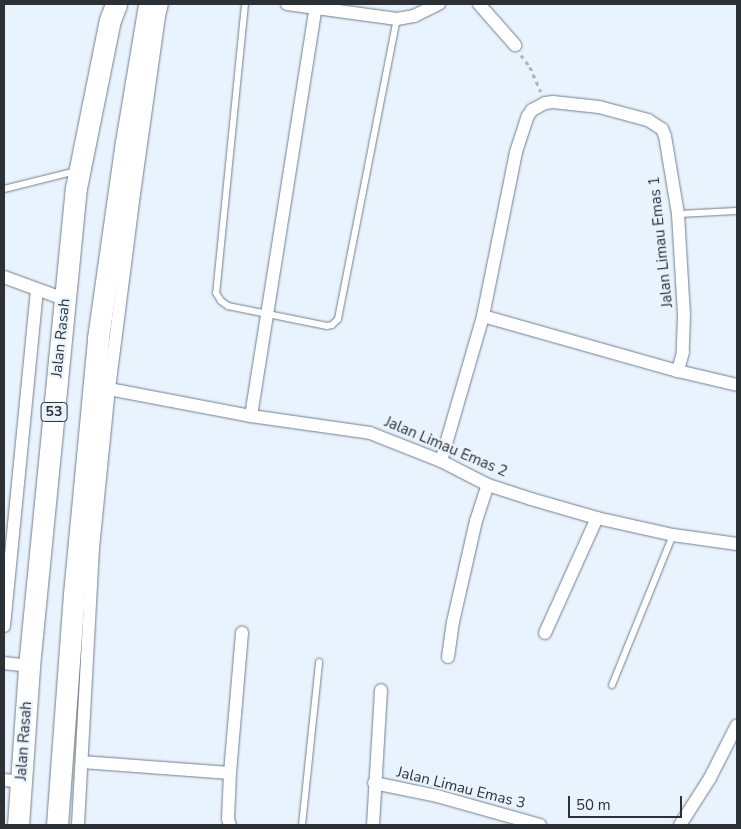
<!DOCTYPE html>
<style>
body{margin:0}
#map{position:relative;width:741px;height:829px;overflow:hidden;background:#e8f3fe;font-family:"Nunito Sans",sans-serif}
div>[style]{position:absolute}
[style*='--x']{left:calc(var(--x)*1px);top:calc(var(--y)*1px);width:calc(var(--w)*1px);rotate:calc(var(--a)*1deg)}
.path>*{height:2.5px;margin-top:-1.25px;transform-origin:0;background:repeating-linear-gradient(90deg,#acb5bf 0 4px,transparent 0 8px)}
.roads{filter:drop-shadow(0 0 1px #727e8b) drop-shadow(0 0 1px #727e8b)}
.service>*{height:6px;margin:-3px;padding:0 3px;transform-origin:3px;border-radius:3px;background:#fff}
.minor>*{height:12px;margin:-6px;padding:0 6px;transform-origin:6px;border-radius:6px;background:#fff}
.trunk>*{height:21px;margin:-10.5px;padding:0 10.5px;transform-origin:10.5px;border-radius:10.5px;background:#fff}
span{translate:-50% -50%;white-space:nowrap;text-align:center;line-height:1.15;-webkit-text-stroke:4px #e8f3fe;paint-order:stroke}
.shield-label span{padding:1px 4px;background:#e8f3fe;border:1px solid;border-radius:4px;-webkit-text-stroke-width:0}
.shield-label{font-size:14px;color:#2c3136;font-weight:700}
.street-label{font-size:15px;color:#2c3136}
.frame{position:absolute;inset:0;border:5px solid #2c3136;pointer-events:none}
.scale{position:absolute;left:568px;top:796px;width:114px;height:22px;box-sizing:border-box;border:2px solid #2c3136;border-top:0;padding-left:6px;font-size:15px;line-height:18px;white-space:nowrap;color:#2c3136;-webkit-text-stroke:4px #e8f3fe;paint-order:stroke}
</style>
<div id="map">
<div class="path">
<div style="--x:521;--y:55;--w:15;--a:53"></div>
<div style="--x:530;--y:67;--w:27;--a:66"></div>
</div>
<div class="roads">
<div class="service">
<div style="--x:245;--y:4;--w:290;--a:95.7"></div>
<div style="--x:216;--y:293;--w:9;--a:58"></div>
<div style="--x:221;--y:301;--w:9;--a:36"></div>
<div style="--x:228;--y:306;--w:101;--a:11.4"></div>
<div style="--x:327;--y:326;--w:5;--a:-11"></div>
<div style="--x:332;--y:325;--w:8;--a:-45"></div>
<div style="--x:338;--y:319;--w:306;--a:-78.9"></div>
<div style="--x:4;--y:189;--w:74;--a:-14"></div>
<div style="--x:678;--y:214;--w:59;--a:-2.9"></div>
<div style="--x:612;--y:685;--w:162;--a:-67.9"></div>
<div style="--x:302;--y:825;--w:164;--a:-84"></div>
</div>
<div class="minor">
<div style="--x:287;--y:4;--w:111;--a:7.8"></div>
<div style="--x:397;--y:19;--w:17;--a:-10"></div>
<div style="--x:414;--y:16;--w:28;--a:-26"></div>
<div style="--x:479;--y:4;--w:55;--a:48.7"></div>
<div style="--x:4;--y:277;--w:64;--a:20.1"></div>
<div style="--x:483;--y:316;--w:203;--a:15.8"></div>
<div style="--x:678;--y:371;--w:61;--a:13.3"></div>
<div style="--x:109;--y:389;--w:145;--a:10.8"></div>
<div style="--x:251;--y:416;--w:120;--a:8.1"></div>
<div style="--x:370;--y:433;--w:76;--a:21.5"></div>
<div style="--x:441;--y:461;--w:53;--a:27.1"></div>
<div style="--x:488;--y:485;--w:45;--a:18"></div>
<div style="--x:531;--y:499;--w:69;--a:16.1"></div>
<div style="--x:597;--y:518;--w:78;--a:12.6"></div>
<div style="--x:673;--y:535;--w:65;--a:8"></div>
<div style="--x:251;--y:416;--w:414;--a:-81"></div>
<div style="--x:441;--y:461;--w:151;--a:-73.8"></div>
<div style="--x:483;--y:316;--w:167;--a:-78.6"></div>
<div style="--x:516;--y:152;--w:38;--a:-72"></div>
<div style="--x:528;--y:116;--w:7;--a:-56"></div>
<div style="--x:532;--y:110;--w:15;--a:-28"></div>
<div style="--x:545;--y:103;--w:8;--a:-7"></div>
<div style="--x:553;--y:102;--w:46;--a:6.2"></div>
<div style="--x:599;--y:107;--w:51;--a:14.9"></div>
<div style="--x:648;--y:120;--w:17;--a:33"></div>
<div style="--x:662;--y:129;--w:8;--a:67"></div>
<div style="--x:665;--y:136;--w:79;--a:80.5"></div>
<div style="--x:678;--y:214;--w:100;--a:86.6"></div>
<div style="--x:684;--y:314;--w:38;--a:92"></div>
<div style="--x:683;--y:352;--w:20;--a:105"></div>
<div style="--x:4;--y:626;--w:338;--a:-84.4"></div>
<div style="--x:545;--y:633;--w:126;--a:-65.7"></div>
<div style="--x:448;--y:657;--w:35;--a:-82"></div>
<div style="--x:453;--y:622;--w:104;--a:-77.2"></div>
<div style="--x:476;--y:521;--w:38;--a:-72"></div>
<div style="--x:4;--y:663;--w:25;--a:7"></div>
<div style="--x:82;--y:762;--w:148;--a:4.3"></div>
<div style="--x:4;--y:780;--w:18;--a:6"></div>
<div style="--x:374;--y:783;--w:64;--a:11.7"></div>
<div style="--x:437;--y:796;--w:107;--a:15.7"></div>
<div style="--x:78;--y:825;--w:277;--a:-86.9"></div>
<div style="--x:93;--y:548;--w:160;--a:-84.3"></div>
<div style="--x:109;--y:389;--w:197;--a:-82.7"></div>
<div style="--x:134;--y:194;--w:180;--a:-82"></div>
<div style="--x:159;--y:16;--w:12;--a:-76"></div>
<div style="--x:230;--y:825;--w:6;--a:-108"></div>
<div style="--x:228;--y:819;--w:46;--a:-87.5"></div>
<div style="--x:230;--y:773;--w:141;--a:-85.1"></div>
<div style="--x:373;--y:825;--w:135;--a:-86.6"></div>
<div style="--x:680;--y:825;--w:56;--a:-57.4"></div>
<div style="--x:710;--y:778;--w:59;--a:-63"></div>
</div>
<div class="trunk">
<div style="--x:18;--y:825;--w:159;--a:-86"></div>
<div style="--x:29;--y:666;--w:480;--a:-84.4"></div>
<div style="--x:76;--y:188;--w:171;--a:-78.6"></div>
<div style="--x:110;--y:20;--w:17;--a:-69"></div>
<div style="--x:57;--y:825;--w:232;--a:-85.8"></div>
<div style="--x:74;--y:594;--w:257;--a:-84.6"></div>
<div style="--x:98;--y:338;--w:198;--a:-81.9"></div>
<div style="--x:126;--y:142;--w:140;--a:-80.5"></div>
</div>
</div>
<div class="shield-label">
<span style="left:54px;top:412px">53</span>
</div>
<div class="street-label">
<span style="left:661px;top:242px;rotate:-96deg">Jalan Limau Emas 1</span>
<span style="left:61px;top:338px;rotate:-84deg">Jalan Rasah</span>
<span style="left:446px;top:447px;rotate:23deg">Jalan Limau Emas 2</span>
<span style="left:24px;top:741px;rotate:-86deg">Jalan Rasah</span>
<span style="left:461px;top:788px;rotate:14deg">Jalan Limau Emas 3</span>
</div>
<div class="frame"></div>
<div class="scale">50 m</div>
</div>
